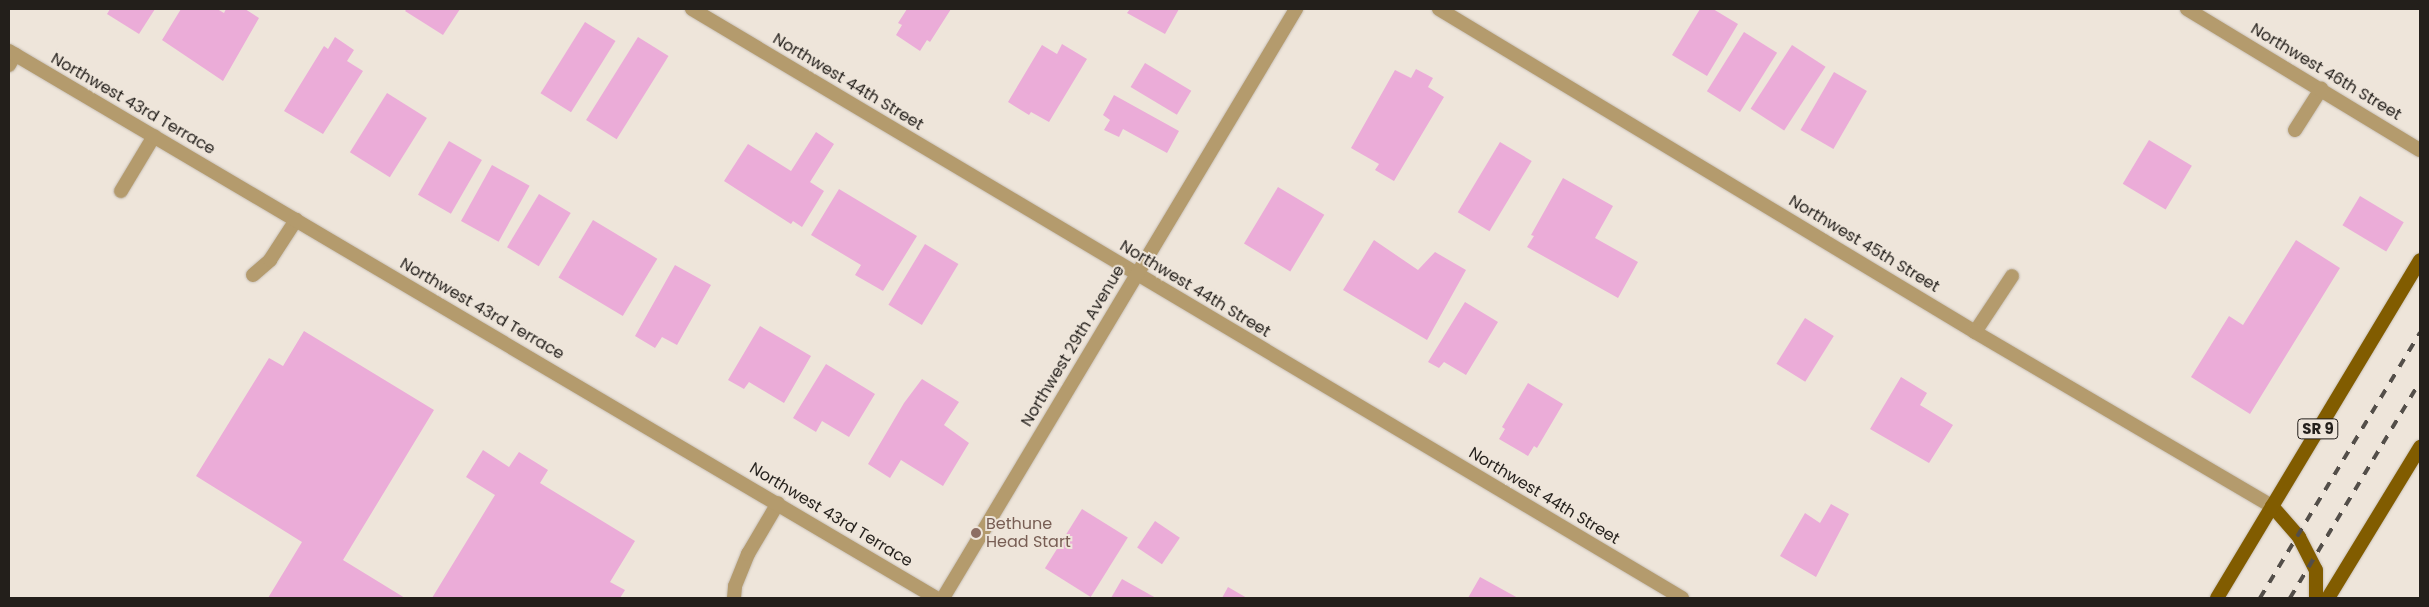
<!DOCTYPE html>
<style>
body{margin:0}
#map{position:relative;width:2429px;height:607px;overflow:hidden;background:#eee5da;font-family:Poppins,sans-serif}
div>[style]{position:absolute}
[style*='--x']{left:calc(var(--x)*1px);top:calc(var(--y)*1px);width:calc(var(--w)*1px);rotate:calc(var(--a)*1deg)}
.building>*{inset:0;background:#ebacd8;transform-origin:0 0}
.roads{filter:drop-shadow(0 0 1px #c9c1b8) drop-shadow(0 0 1px #c9c1b8)}
.service>*{height:14px;margin:-7px;padding:0 7px;transform-origin:7px;border-radius:7px;background:#b49b6d}
.minor>*{height:14px;margin:-7px;padding:0 7px;transform-origin:7px;border-radius:7px;background:#b49b6d}
.tertiary>*{height:14px;margin:-7px;padding:0 7px;transform-origin:7px;border-radius:7px;background:#b49b6d}
.primary>*{height:14px;margin:-7px;padding:0 7px;transform-origin:7px;border-radius:7px;background:#815c00}
.rail>*{height:4px;margin-top:-2px;transform-origin:0;background:repeating-linear-gradient(90deg,#534e49 0 9px,transparent 0 18px)}
.dots>*{width:14px;height:14px;translate:-50% -50%;box-sizing:border-box;border:2px solid #eee5da;border-radius:50%}
span{translate:-50% -50%;white-space:nowrap;text-align:center;line-height:1.15;-webkit-text-stroke:4px #eee5da;paint-order:stroke}
.shield-label span{padding:1px 4px;background:#eee5da;border:1px solid;border-radius:4px;-webkit-text-stroke-width:0}
.shield-label{font-size:15px;color:#231f1b;font-weight:700}
.street-label{font-size:16px;color:#231f1b}
.education-label{font-size:16px;color:#785e54}
.left{translate:0 -50%;text-align:left}
.frame{position:absolute;inset:0;border:10px solid #231f1b;pointer-events:none}
</style>
<div id="map">
<div class="building">
<div style="clip-path:polygon(110px 9px,155px 9px,139px 34px,107px 14px)"></div>
<div style="clip-path:polygon(181px 9px,217px 9px,224px 13px,226px 9px,245px 9px,259px 18px,223px 81px,162px 40px)"></div>
<div style="clip-path:polygon(407px 9px,460px 9px,443px 35px,405px 11px)"></div>
<div style="clip-path:polygon(907px 9px,951px 9px,930px 42px,927px 40px,920px 51px,896px 35px,902px 25px,898px 23px)"></div>
<div style="clip-path:polygon(1130px 9px,1179px 9px,1165px 34px,1127px 13px)"></div>
<div style="clip-path:polygon(1700px 9px,1713px 9px,1738px 24px,1707px 76px,1672px 55px)"></div>
<div style="left:585px;top:22px;width:36px;height:84px;rotate:32deg"></div>
<div style="left:1744px;top:32px;width:39px;height:70px;rotate:32deg"></div>
<div style="clip-path:polygon(335px 37px,354px 50px,347px 61px,363px 71px,323px 134px,284px 111px,324px 46px,328px 49px)"></div>
<div style="left:638px;top:37px;width:36px;height:98px;rotate:32deg"></div>
<div style="clip-path:polygon(1062px 44px,1087px 59px,1049px 122px,1031px 112px,1029px 115px,1008px 102px,1042px 45px,1057px 54px)"></div>
<div style="left:1792px;top:45px;width:40px;height:76px;rotate:33deg"></div>
<div style="left:1145px;top:63px;width:54px;height:28px;rotate:31deg"></div>
<div style="clip-path:polygon(1416px 69px,1433px 78px,1428px 87px,1444px 97px,1394px 181px,1375px 170px,1379px 164px,1351px 148px,1395px 70px,1411px 78px)"></div>
<div style="left:1834px;top:72px;width:38px;height:67px;rotate:30deg"></div>
<div style="left:387px;top:93px;width:47px;height:70px;rotate:32deg"></div>
<div style="clip-path:polygon(1114px 95px,1179px 131px,1167px 153px,1123px 129px,1119px 137px,1104px 130px,1110px 120px,1103px 115px)"></div>
<div style="clip-path:polygon(816px 132px,834px 144px,810px 182px,824px 191px,802px 227px,793px 221px,791px 224px,724px 181px,748px 144px,791px 171px)"></div>
<div style="left:2149px;top:140px;width:50px;height:51px;rotate:31deg"></div>
<div style="left:449px;top:141px;width:38px;height:62px;rotate:30deg"></div>
<div style="left:1500px;top:142px;width:37px;height:82px;rotate:31deg"></div>
<div style="left:492px;top:165px;width:43px;height:64px;rotate:29deg"></div>
<div style="clip-path:polygon(1563px 178px,1613px 206px,1595px 238px,1638px 262px,1618px 298px,1527px 247px,1534px 236px,1531px 235px)"></div>
<div style="left:1278px;top:187px;width:54px;height:66px;rotate:31deg"></div>
<div style="clip-path:polygon(839px 189px,917px 236px,883px 291px,855px 275px,861px 265px,811px 235px)"></div>
<div style="left:539px;top:194px;width:37px;height:62px;rotate:31deg"></div>
<div style="left:2360px;top:196px;width:51px;height:34px;rotate:31deg"></div>
<div style="left:593px;top:220px;width:75px;height:67px;rotate:31deg"></div>
<div style="clip-path:polygon(1374px 240px,1418px 270px,1435px 252px,1466px 270px,1427px 340px,1343px 290px)"></div>
<div style="clip-path:polygon(2296px 240px,2340px 268px,2250px 414px,2191px 377px,2229px 316px,2243px 325px)"></div>
<div style="left:925px;top:244px;width:39px;height:71px;rotate:31deg"></div>
<div style="clip-path:polygon(675px 265px,711px 285px,677px 345px,662px 337px,655px 348px,635px 336px)"></div>
<div style="clip-path:polygon(1465px 302px,1498px 322px,1466px 375px,1444px 362px,1439px 368px,1428px 362px)"></div>
<div style="left:1805px;top:318px;width:34px;height:54px;rotate:32deg"></div>
<div style="clip-path:polygon(760px 326px,811px 356px,784px 403px,749px 382px,744px 389px,728px 380px)"></div>
<div style="clip-path:polygon(304px 331px,434px 410px,343px 560px,405px 598px,268px 598px,302px 542px,196px 476px,269px 358px,283px 366px)"></div>
<div style="clip-path:polygon(826px 364px,875px 394px,849px 437px,822px 421px,816px 432px,793px 418px)"></div>
<div style="clip-path:polygon(1901px 377px,1927px 393px,1920px 405px,1953px 425px,1929px 463px,1870px 429px)"></div>
<div style="clip-path:polygon(922px 379px,959px 402px,944px 425px,969px 443px,943px 486px,901px 460px,890px 478px,868px 464px,904px 403px)"></div>
<div style="clip-path:polygon(1528px 383px,1563px 404px,1537px 448px,1534px 446px,1528px 456px,1499px 439px,1505px 429px,1502px 427px)"></div>
<div style="clip-path:polygon(483px 450px,509px 467px,519px 452px,548px 470px,540px 483px,635px 541px,610px 582px,625px 590px,620px 598px,432px 598px,495px 495px,466px 477px)"></div>
<div style="clip-path:polygon(1831px 504px,1849px 514px,1816px 577px,1780px 556px,1805px 513px,1820px 523px)"></div>
<div style="left:1082px;top:509px;width:54px;height:70px;rotate:32deg"></div>
<div style="left:1155px;top:521px;width:30px;height:32px;rotate:34deg"></div>
<div style="clip-path:polygon(1480px 577px,1518px 598px,1468px 598px)"></div>
<div style="clip-path:polygon(1122px 579px,1156px 598px,1111px 598px)"></div>
<div style="clip-path:polygon(1228px 587px,1247px 598px,1222px 598px)"></div>
</div>
<div class="roads">
<div class="service">
<div style="--x:9;--y:65;--w:12;--a:-59"></div>
<div style="--x:2295;--y:130;--w:49;--a:-57.6"></div>
<div style="--x:121;--y:191;--w:64;--a:-59"></div>
<div style="--x:253;--y:275;--w:23;--a:-41"></div>
<div style="--x:270;--y:260;--w:48;--a:-57"></div>
<div style="--x:1975;--y:332;--w:67;--a:-56.5"></div>
<div style="--x:734;--y:598;--w:12;--a:-85"></div>
<div style="--x:735;--y:586;--w:35;--a:-68"></div>
<div style="--x:748;--y:554;--w:59;--a:-59.5"></div>
</div>
<div class="minor">
<div style="--x:692;--y:9;--w:1152;--a:30.75"></div>
<div style="--x:1439;--y:9;--w:626;--a:31.07"></div>
<div style="--x:1975;--y:332;--w:344;--a:30.4"></div>
<div style="--x:9;--y:51;--w:1076;--a:30.54"></div>
<div style="--x:943;--y:598;--w:687;--a:-59.06"></div>
</div>
<div class="tertiary">
<div style="--x:2187;--y:9;--w:272;--a:31.2"></div>
</div>
<div class="primary">
<div style="--x:2272;--y:506;--w:41;--a:48.9"></div>
<div style="--x:2299;--y:537;--w:37;--a:63"></div>
<div style="--x:2316;--y:570;--w:28;--a:90"></div>
<div style="--x:2217;--y:598;--w:394;--a:-59"></div>
<div style="--x:2328;--y:598;--w:177;--a:-58.6"></div>
</div>
</div>
<div class="rail">
<div style="--x:2260;--y:598;--w:310;--a:-58.9"></div>
<div style="--x:2290;--y:598;--w:252;--a:-59"></div>
</div>
<div class="dots">
<div style="left:976px;top:533px;background:#8d6e63"></div>
</div>
<div class="shield-label">
<span style="left:2318px;top:429px">SR 9</span>
</div>
<div class="street-label">
<span style="left:2326px;top:72px;rotate:31deg">Northwest 46th Street</span>
<span style="left:848px;top:82px;rotate:31deg">Northwest 44th Street</span>
<span style="left:133px;top:104px;rotate:30deg">Northwest 43rd Terrace</span>
<span style="left:1864px;top:244px;rotate:31deg">Northwest 45th Street</span>
<span style="left:1195px;top:289px;rotate:31deg">Northwest 44th Street</span>
<span style="left:482px;top:309px;rotate:30deg">Northwest 43rd Terrace</span>
<span style="left:1073px;top:346px;rotate:-59deg">Northwest 29th Avenue</span>
<span style="left:1544px;top:496px;rotate:31deg">Northwest 44th Street</span>
<span style="left:831px;top:515px;rotate:31deg">Northwest 43rd Terrace</span>
</div>
<div class="education-label">
<span class="left" style="left:986px;top:533px">Bethune<br>Head Start</span>
</div>
<div class="frame"></div>
</div>
